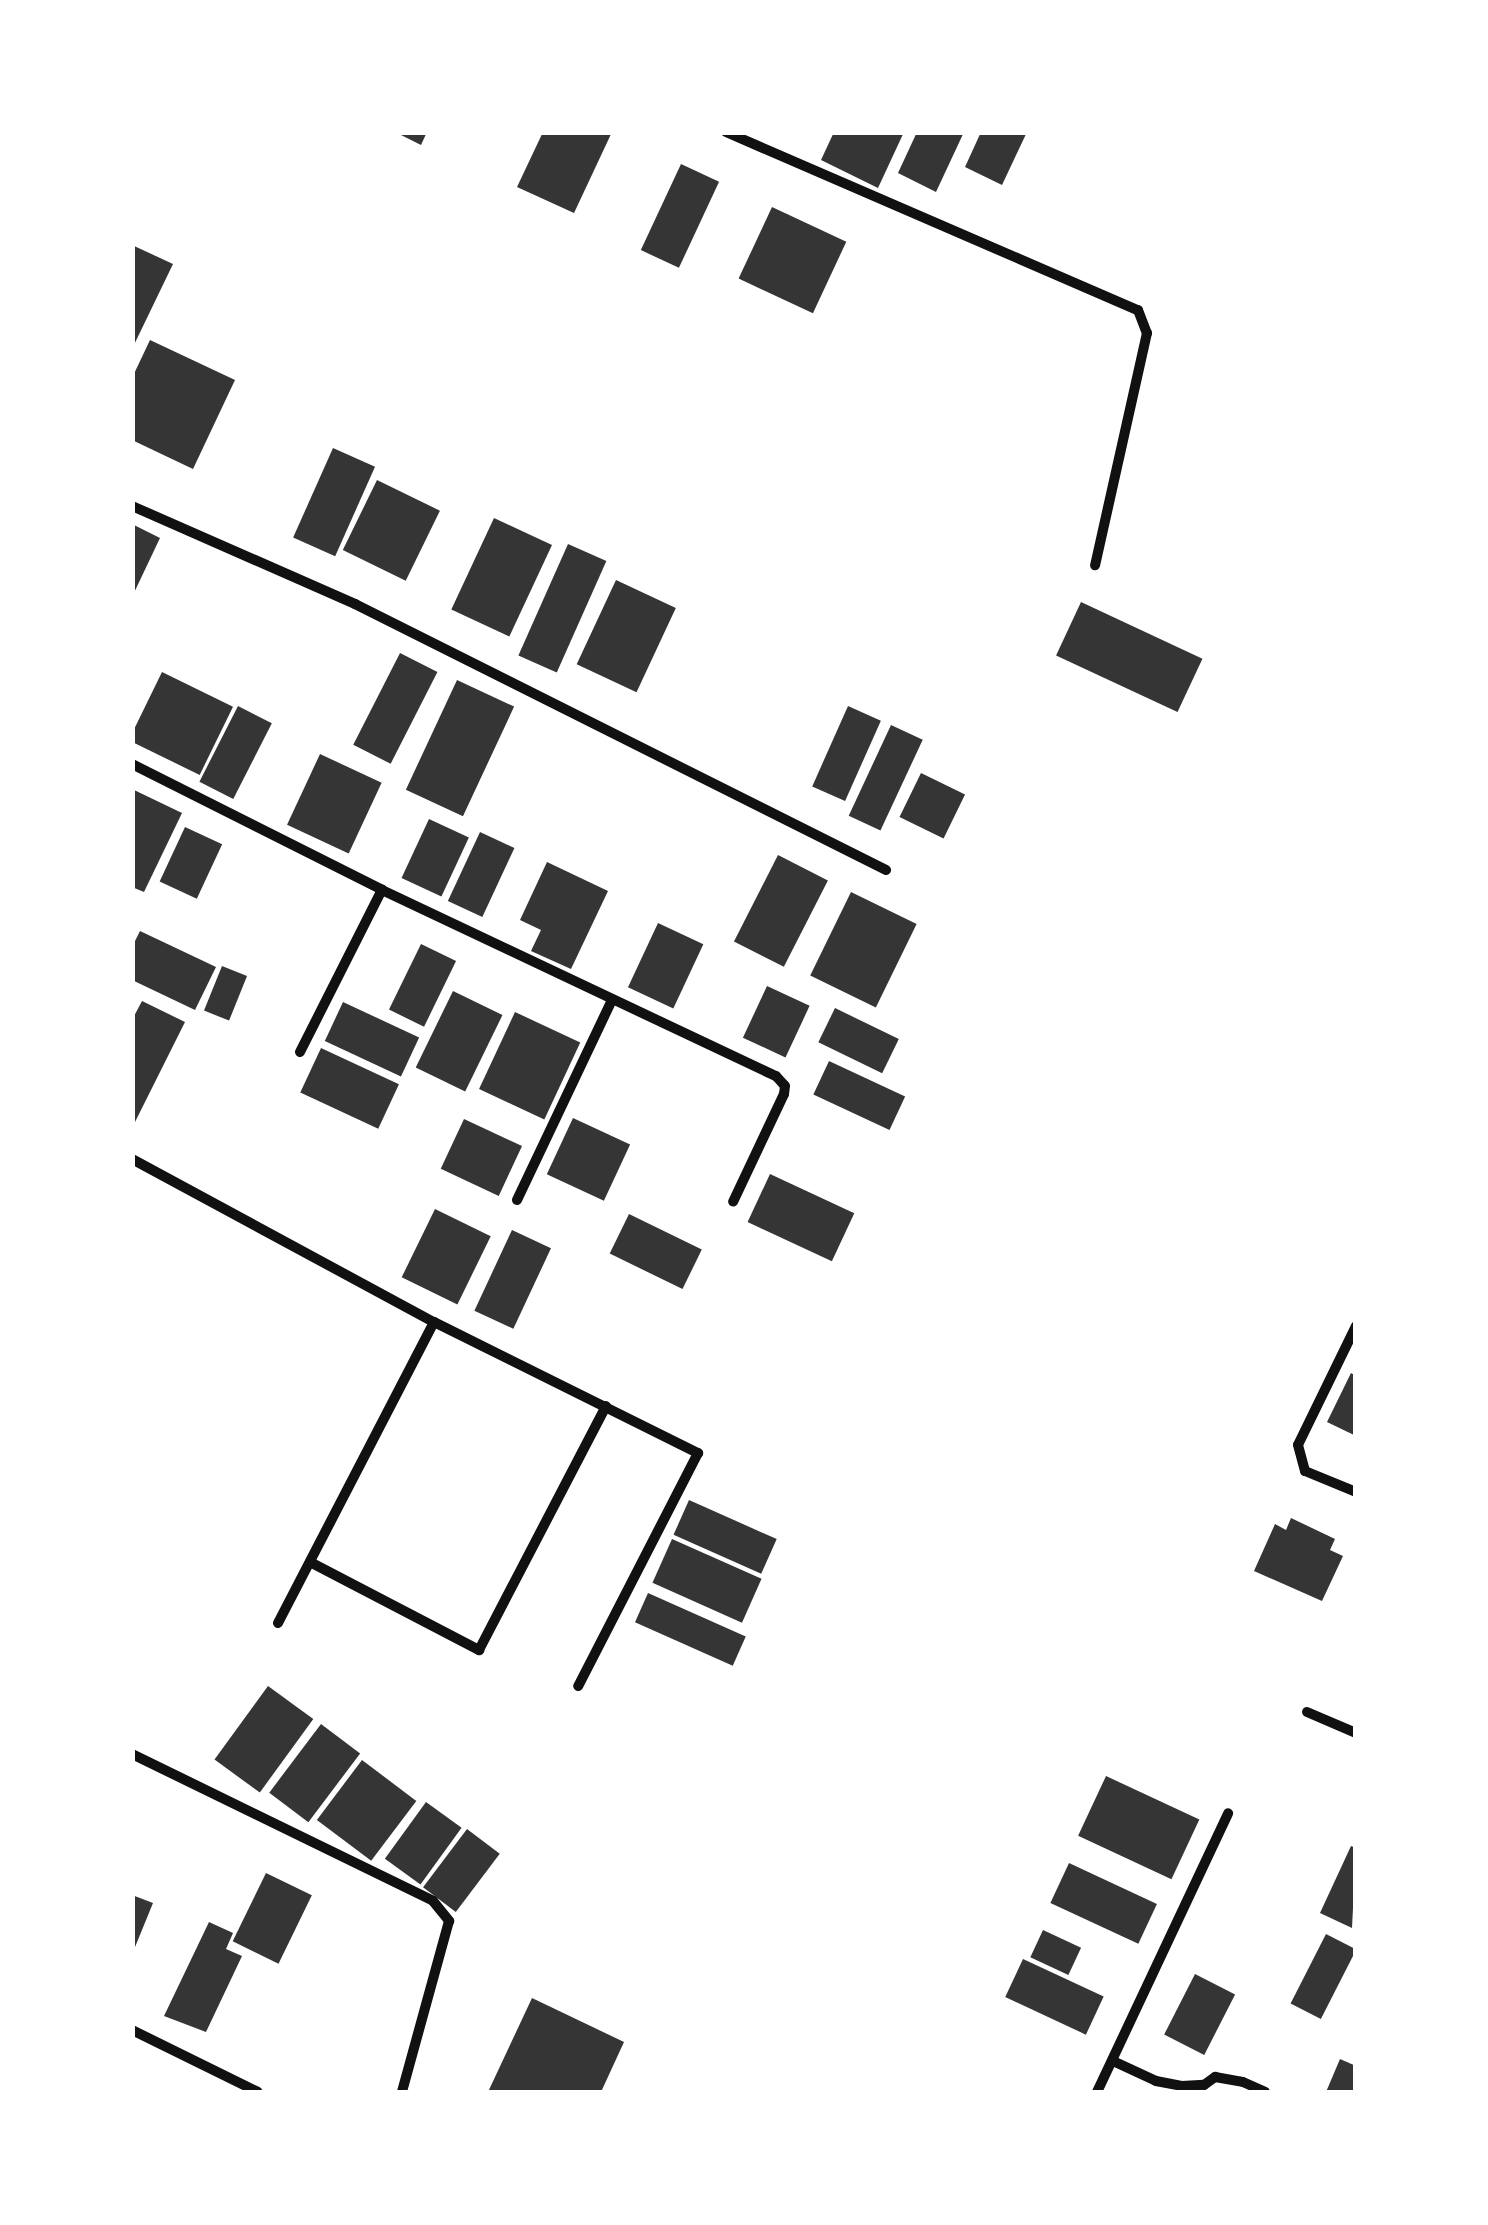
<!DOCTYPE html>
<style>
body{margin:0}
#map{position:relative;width:1488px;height:2225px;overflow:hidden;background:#fff;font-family:"Nunito Sans",sans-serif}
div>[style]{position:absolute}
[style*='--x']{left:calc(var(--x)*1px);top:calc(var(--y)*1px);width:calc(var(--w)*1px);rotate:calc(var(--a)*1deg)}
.building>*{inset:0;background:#353535;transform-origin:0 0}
.minor>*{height:10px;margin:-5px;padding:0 5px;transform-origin:5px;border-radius:5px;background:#111}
span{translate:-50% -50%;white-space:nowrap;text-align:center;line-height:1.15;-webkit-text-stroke:9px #fff;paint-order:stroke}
.frame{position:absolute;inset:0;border:135px solid #fff;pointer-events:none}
</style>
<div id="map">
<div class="building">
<div style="clip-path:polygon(395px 132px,427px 132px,421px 145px)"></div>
<div style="clip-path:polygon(543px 132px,612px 132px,574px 213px,517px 187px)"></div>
<div style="clip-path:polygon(834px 132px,904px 132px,878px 188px,821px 160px)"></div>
<div style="clip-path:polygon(917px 132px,964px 132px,936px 192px,898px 173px)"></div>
<div style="clip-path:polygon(981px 132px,1027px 132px,1002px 185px,965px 167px)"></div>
<div style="left:681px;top:164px;width:42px;height:95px;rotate:25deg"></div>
<div style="left:772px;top:207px;width:82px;height:79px;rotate:25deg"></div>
<div style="clip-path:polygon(132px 245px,173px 264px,132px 349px)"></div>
<div style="clip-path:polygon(150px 340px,235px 380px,193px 469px,132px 440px,132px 378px)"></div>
<div style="left:333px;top:448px;width:46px;height:98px;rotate:24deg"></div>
<div style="left:377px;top:480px;width:70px;height:78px;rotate:26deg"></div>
<div style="left:494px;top:518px;width:64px;height:101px;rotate:25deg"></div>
<div style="clip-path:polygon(132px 524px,160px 538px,132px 597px)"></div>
<div style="left:568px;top:544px;width:42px;height:122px;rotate:24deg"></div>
<div style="left:616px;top:580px;width:66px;height:93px;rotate:25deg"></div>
<div style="left:1081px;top:602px;width:134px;height:59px;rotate:25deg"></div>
<div style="left:400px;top:653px;width:42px;height:103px;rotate:27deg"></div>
<div style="left:162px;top:672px;width:79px;height:76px;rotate:26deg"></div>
<div style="left:457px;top:680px;width:63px;height:121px;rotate:25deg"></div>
<div style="left:238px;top:706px;width:38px;height:85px;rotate:27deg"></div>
<div style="left:848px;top:706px;width:36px;height:88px;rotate:24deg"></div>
<div style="left:891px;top:725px;width:35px;height:100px;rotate:25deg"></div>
<div style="left:320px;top:754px;width:68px;height:78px;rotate:25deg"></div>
<div style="left:921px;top:773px;width:49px;height:49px;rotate:26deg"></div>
<div style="clip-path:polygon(132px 789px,182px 813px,144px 892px,132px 887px)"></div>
<div style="left:429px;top:819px;width:44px;height:65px;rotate:25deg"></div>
<div style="left:185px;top:827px;width:41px;height:60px;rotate:25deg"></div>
<div style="left:480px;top:832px;width:38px;height:76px;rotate:25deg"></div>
<div style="left:778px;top:855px;width:56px;height:97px;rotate:27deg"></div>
<div style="clip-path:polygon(547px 862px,608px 891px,571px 969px,531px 951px,541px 930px,520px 920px)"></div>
<div style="left:851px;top:892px;width:73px;height:93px;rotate:26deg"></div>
<div style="left:658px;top:923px;width:50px;height:71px;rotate:25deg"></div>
<div style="clip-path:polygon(140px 931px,216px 967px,195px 1010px,132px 980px,132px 947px)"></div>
<div style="left:421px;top:944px;width:39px;height:73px;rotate:26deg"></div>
<div style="left:222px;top:966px;width:27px;height:48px;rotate:22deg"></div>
<div style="left:767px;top:986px;width:47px;height:57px;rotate:25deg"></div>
<div style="left:453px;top:991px;width:55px;height:85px;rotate:26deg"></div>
<div style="clip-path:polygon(142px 1001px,185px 1022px,132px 1128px,132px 1020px)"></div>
<div style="left:343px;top:1002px;width:84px;height:43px;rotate:25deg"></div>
<div style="left:835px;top:1008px;width:71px;height:38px;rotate:26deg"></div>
<div style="left:515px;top:1012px;width:72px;height:85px;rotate:25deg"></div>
<div style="left:321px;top:1048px;width:86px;height:49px;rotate:25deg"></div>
<div style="left:829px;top:1061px;width:84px;height:37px;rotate:25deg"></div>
<div style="left:573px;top:1118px;width:63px;height:62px;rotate:25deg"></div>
<div style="left:464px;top:1119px;width:64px;height:55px;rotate:25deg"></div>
<div style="left:770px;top:1174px;width:93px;height:53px;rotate:25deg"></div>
<div style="left:435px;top:1209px;width:62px;height:76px;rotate:26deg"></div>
<div style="left:629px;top:1214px;width:81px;height:44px;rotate:26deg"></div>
<div style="left:512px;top:1230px;width:43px;height:89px;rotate:25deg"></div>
<div style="clip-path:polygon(1351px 1373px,1356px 1376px,1356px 1436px,1327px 1422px)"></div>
<div style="left:689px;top:1500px;width:96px;height:38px;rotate:24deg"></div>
<div style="clip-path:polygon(1291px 1518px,1335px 1539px,1330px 1550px,1343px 1556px,1322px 1601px,1254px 1571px,1275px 1524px,1286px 1530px)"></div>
<div style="left:672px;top:1539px;width:98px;height:48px;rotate:24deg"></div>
<div style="left:648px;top:1593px;width:107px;height:32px;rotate:24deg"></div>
<div style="left:268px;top:1686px;width:56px;height:91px;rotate:36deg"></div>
<div style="left:321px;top:1724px;width:49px;height:86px;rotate:37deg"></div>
<div style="left:362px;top:1760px;width:68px;height:75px;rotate:37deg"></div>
<div style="left:1106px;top:1776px;width:103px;height:66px;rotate:25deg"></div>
<div style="left:426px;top:1802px;width:44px;height:70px;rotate:36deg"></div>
<div style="left:467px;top:1829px;width:41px;height:73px;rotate:37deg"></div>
<div style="clip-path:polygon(1351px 1846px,1356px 1848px,1352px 1928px,1320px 1913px)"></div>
<div style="left:1069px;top:1863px;width:97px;height:44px;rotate:25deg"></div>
<div style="left:266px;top:1873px;width:51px;height:76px;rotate:26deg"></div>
<div style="clip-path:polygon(132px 1895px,153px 1903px,133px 1952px,132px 1952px)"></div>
<div style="clip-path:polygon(209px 1922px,233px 1933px,226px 1949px,242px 1956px,206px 2032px,164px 2016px)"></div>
<div style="left:1043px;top:1930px;width:42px;height:30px;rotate:25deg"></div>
<div style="left:1326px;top:1934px;width:34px;height:78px;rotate:27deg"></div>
<div style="left:1023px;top:1959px;width:89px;height:42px;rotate:25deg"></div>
<div style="left:1195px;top:1974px;width:45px;height:68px;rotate:27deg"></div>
<div style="clip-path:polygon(532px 1998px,624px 2042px,601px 2092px,488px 2092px)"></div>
<div style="clip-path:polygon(1340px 2059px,1356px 2066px,1356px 2092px,1326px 2092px)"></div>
</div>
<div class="minor">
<div style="--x:726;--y:132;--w:449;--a:23.4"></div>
<div style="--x:1138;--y:310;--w:25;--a:69"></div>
<div style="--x:1147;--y:333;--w:238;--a:102.6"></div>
<div style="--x:132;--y:506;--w:244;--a:23.7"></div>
<div style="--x:355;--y:604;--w:594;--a:26.61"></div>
<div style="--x:132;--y:764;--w:280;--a:26.7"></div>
<div style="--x:382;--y:890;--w:436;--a:25.3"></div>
<div style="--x:776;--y:1076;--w:13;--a:48"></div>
<div style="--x:785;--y:1086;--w:8;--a:97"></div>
<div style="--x:784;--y:1094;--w:119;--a:115.3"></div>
<div style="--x:300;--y:1052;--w:182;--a:-63.2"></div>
<div style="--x:132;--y:1159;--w:343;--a:28.4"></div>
<div style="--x:434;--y:1322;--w:295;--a:26.4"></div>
<div style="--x:698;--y:1453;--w:262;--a:117.2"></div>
<div style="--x:517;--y:1200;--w:221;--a:-64.6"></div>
<div style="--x:1356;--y:1326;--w:132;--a:116"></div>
<div style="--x:1298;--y:1445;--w:27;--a:75"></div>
<div style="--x:1305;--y:1471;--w:55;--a:22.4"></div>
<div style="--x:310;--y:1562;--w:191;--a:27.5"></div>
<div style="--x:479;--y:1650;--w:275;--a:-62.5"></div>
<div style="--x:278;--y:1623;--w:339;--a:-62.6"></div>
<div style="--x:1307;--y:1712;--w:53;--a:23.2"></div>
<div style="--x:132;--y:1754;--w:335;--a:26"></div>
<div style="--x:433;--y:1901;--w:26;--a:51"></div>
<div style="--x:449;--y:1921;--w:177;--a:105.4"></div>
<div style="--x:132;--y:2030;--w:140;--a:26.2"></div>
<div style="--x:1113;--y:2061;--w:47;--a:24.9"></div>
<div style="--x:1156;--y:2081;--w:26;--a:11"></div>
<div style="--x:1182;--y:2086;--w:22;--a:-3"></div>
<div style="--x:1204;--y:2085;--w:14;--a:-36"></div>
<div style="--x:1215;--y:2077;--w:28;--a:10"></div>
<div style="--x:1243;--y:2082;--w:24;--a:24"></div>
<div style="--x:1097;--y:2092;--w:308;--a:-64.8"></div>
</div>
<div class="frame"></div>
</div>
